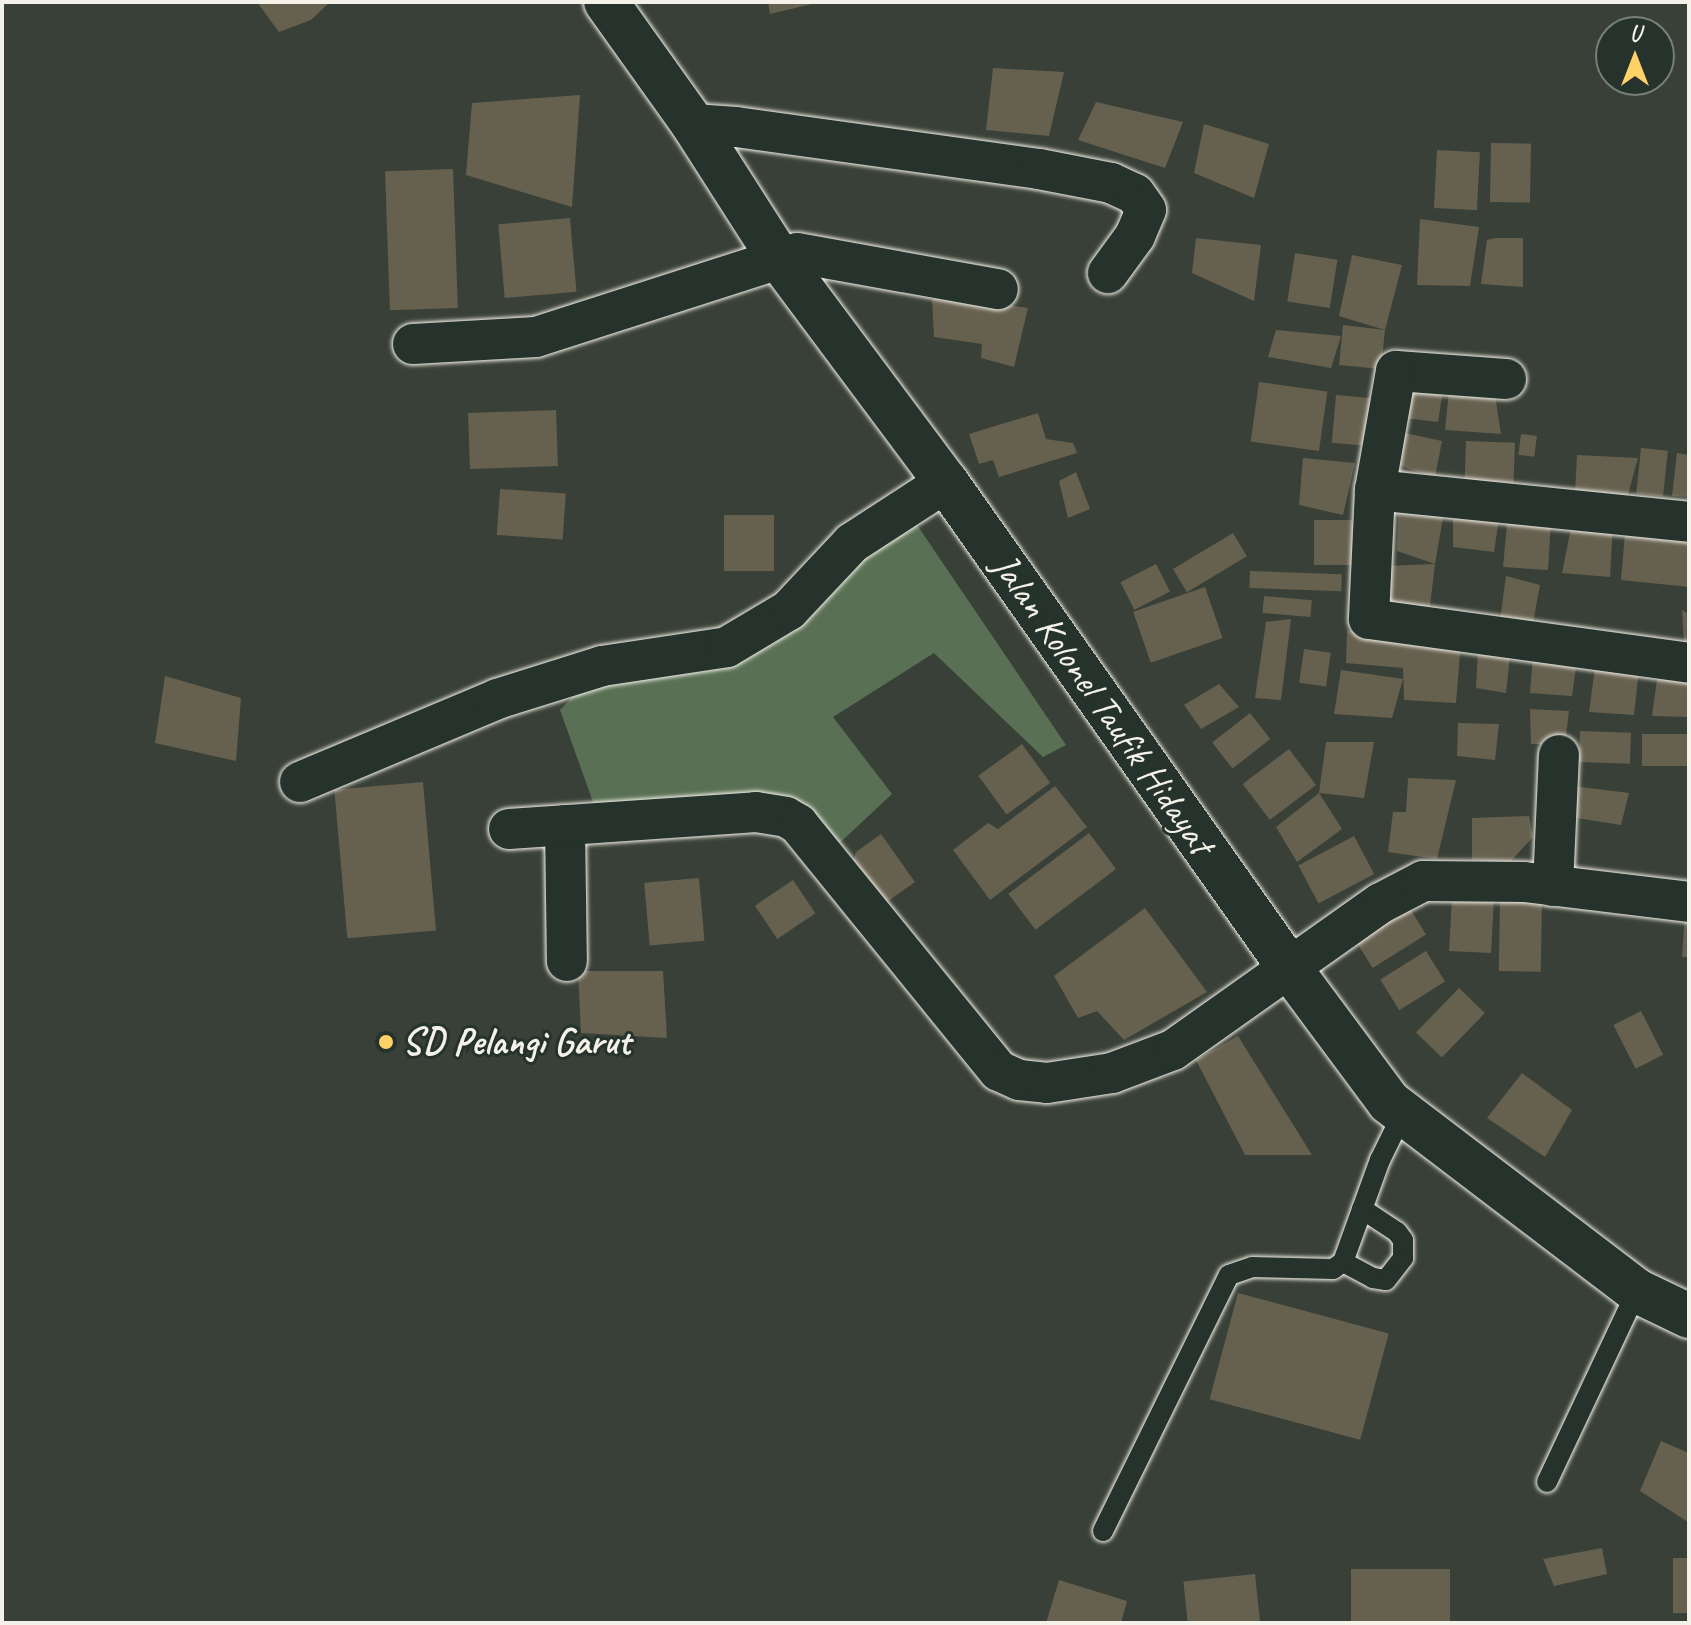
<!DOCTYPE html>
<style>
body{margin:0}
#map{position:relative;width:1691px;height:1625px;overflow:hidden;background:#394037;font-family:Caveat,sans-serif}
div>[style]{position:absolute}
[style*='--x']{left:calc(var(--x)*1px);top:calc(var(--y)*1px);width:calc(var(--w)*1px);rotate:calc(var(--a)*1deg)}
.green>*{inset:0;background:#597054}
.building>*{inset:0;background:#66604f;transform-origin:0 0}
.roads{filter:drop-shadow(0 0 2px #f4f1e8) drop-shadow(0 0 2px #f4f1e8)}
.lane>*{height:20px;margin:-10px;padding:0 10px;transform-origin:10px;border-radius:10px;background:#26332d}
.street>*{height:40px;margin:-20px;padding:0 20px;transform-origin:20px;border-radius:20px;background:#26332d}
.secondary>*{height:44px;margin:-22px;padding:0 22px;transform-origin:22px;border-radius:22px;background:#26332d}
.dots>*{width:22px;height:22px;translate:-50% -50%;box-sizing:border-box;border:4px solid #26332d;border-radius:50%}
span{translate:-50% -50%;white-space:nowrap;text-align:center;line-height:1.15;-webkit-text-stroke:6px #26332d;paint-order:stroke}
.street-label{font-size:38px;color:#f4f1e8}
.poi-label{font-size:38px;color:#f4f1e8;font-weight:700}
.left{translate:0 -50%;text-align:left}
.frame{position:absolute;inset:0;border:4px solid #f4f1e8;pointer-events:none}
.north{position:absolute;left:1595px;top:16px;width:80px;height:80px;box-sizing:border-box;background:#26332d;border:2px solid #787f78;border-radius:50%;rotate:0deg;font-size:22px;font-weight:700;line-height:32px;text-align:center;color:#f4f1e8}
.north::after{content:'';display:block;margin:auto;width:28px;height:36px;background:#ffd166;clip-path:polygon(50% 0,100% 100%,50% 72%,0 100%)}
</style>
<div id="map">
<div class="green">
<div style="clip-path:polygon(913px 519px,1066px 745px,1043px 757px,934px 653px,833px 717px,892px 794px,830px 852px,798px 824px,597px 813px,560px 710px,602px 666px,671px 657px)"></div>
</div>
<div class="building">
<div style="clip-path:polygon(257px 2px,330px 2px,311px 20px,279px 32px)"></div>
<div style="clip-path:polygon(768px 2px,816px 2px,816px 3px,770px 14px)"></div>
<div style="clip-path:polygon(993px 68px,1064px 72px,1049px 136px,986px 130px)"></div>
<div style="clip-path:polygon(580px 95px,572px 207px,466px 175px,472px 103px)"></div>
<div style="clip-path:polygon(1096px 102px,1183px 122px,1165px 168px,1078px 140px)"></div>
<div style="clip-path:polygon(1204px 124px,1269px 144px,1254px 198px,1194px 173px)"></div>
<div style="left:1491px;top:143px;width:40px;height:59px;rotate:1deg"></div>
<div style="left:1437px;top:150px;width:43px;height:58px;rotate:3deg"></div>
<div style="left:453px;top:169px;width:139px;height:68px;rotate:88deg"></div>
<div style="left:570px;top:218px;width:74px;height:72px;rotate:85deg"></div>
<div style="clip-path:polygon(1420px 219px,1479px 227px,1470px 286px,1417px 285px)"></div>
<div style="clip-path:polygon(1196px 238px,1261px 245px,1254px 301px,1192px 273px)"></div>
<div style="clip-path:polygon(1496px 238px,1523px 238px,1523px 287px,1481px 284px,1487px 240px)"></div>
<div style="left:1295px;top:253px;width:43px;height:49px;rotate:9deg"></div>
<div style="clip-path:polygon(1352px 255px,1402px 265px,1385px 330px,1381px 369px,1339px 365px,1343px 325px,1385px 330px,1339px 316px)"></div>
<div style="clip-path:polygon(942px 295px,1028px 308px,1014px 367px,981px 358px,982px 344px,934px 337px,932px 300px)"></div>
<div style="clip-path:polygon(1276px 330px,1341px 336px,1331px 368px,1268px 357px)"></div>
<div style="left:1259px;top:382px;width:69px;height:60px;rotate:8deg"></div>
<div style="clip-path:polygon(1493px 382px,1501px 434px,1445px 430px,1449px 391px)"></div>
<div style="clip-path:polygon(1444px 384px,1438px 422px,1404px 418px,1410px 386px)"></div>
<div style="left:1336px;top:395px;width:45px;height:48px;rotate:5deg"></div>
<div style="left:556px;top:410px;width:56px;height:88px;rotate:88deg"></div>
<div style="clip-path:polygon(1038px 413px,1046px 439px,1073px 443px,1077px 453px,999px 477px,993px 460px,979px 464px,969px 434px)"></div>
<div style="clip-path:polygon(1400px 432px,1442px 441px,1435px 477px,1397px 465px)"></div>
<div style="left:1521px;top:434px;width:16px;height:21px;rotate:7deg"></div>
<div style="left:1466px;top:441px;width:49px;height:40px;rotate:2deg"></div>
<div style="left:1641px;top:448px;width:27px;height:46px;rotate:6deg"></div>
<div style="clip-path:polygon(1677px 453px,1689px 455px,1689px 497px,1672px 496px)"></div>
<div style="clip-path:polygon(1577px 455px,1638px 458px,1627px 498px,1575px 493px)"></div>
<div style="clip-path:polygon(1303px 458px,1355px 463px,1343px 515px,1299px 505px)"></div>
<div style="clip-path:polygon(1076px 472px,1090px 509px,1068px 518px,1059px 481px)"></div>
<div style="left:500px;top:489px;width:66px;height:46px;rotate:4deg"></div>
<div style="clip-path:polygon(1399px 499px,1446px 500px,1435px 564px,1397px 551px)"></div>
<div style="clip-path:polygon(1453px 511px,1500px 512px,1494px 552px,1453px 547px)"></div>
<div style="left:724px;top:515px;width:50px;height:56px"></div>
<div style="left:1314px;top:520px;width:38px;height:45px"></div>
<div style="clip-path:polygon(1551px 520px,1548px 570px,1503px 567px,1507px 524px)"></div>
<div style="clip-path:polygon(1613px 522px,1610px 577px,1562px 573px,1572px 523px)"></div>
<div style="left:1233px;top:533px;width:27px;height:70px;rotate:59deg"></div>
<div style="clip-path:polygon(1625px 533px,1689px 535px,1689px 587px,1621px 580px)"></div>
<div style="left:1156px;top:564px;width:31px;height:40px;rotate:63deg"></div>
<div style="clip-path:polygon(1435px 564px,1429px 614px,1380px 612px,1384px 566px)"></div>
<div style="left:1250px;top:571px;width:92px;height:17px;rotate:2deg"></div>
<div style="clip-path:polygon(1506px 576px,1540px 585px,1532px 628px,1499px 628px)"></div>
<div style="left:1205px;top:587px;width:54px;height:76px;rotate:71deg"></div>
<div style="left:1264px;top:596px;width:48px;height:17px;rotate:5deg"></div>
<div style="clip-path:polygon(1682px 610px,1689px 614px,1689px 644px,1684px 644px)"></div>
<div style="clip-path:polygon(1291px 619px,1281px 700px,1255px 698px,1266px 622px)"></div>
<div style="clip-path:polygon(1347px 630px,1402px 642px,1461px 642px,1456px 703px,1404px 700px,1403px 668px,1346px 663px)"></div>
<div style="left:1304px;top:649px;width:27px;height:34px;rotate:8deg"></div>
<div style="clip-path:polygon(1478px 651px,1510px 656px,1506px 693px,1476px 688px)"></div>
<div style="clip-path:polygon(1533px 656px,1576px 667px,1572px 696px,1530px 693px)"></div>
<div style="clip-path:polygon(1595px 668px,1639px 669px,1634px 715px,1589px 712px)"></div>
<div style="clip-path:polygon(1341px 670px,1403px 679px,1392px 718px,1334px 714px)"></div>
<div style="clip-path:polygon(165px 676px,241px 698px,236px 761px,155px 743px)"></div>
<div style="clip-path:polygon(1689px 676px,1689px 717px,1652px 716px,1657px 680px)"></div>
<div style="clip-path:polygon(1219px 684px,1239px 707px,1201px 729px,1184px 705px)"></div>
<div style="clip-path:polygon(1530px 709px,1569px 711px,1565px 744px,1531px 744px)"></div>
<div style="left:1250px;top:713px;width:33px;height:48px;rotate:52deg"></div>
<div style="clip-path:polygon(1458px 723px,1499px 724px,1495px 760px,1457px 756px)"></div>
<div style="left:1580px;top:731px;width:51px;height:31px;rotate:2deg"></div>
<div style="left:1689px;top:734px;width:32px;height:47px;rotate:90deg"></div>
<div style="clip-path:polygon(1326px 742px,1374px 742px,1364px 798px,1319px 793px)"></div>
<div style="left:1022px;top:744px;width:48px;height:54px;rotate:54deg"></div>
<div style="left:1289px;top:749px;width:45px;height:58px;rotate:53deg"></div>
<div style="clip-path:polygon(1408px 778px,1456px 780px,1437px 859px,1388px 852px,1393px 812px,1406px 812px)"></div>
<div style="left:423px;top:782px;width:149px;height:89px;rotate:85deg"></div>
<div style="clip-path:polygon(1055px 786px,1087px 827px,990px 900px,953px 850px,988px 823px,998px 829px)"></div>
<div style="clip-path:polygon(1573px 786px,1629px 793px,1621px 825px,1571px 817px)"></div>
<div style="clip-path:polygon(1319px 793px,1342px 829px,1297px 862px,1276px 827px)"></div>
<div style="clip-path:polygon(1529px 816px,1533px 837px,1510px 862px,1472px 860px,1472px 818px)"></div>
<div style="left:1089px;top:833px;width:45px;height:101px;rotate:53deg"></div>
<div style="clip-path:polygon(881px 834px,915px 882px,874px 911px,849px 877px,856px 852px)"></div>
<div style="left:1354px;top:836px;width:43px;height:63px;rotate:62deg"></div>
<div style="left:699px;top:878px;width:63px;height:55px;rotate:85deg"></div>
<div style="left:793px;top:880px;width:40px;height:46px;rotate:56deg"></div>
<div style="left:1452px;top:896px;width:42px;height:55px;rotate:3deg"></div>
<div style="left:1500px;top:899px;width:42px;height:72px;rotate:1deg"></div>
<div style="left:1407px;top:904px;width:36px;height:63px;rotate:58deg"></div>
<div style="clip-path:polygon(1145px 908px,1207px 992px,1124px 1040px,1097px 1011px,1078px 1018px,1054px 976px)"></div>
<div style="clip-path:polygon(1685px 913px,1689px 914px,1689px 957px,1682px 957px)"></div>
<div style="left:1426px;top:951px;width:36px;height:54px;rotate:58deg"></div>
<div style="clip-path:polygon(578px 971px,663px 971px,667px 1038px,581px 1033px)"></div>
<div style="left:1459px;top:988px;width:36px;height:62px;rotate:44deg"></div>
<div style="left:1641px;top:1011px;width:49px;height:31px;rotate:63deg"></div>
<div style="clip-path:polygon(1238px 1036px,1312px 1155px,1245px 1155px,1196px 1060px)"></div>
<div style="clip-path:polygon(1522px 1073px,1572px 1110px,1545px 1157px,1487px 1118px)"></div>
<div style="left:1238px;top:1293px;width:156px;height:110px;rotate:15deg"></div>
<div style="clip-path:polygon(1661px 1441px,1689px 1453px,1688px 1522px,1640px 1491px)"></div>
<div style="clip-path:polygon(1602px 1548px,1607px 1574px,1554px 1586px,1543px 1559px)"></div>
<div style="left:1673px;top:1558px;width:16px;height:55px"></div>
<div style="left:1450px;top:1569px;width:54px;height:99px;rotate:90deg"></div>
<div style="left:1255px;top:1574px;width:49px;height:72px;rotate:84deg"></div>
<div style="clip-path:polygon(1059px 1580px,1127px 1601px,1121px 1623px,1046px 1623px)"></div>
</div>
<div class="roads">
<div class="lane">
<div style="--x:1343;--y:1262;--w:34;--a:28"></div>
<div style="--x:1373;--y:1278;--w:13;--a:9"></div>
<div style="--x:1386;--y:1280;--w:28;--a:-52"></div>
<div style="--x:1403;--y:1258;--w:18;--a:-90"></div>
<div style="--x:1403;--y:1240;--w:10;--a:-127"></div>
<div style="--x:1397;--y:1232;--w:42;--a:-146.7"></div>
<div style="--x:1547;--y:1482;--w:211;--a:-64.8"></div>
<div style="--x:1103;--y:1531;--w:285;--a:-63.8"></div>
<div style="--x:1229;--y:1275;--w:24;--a:-19"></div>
<div style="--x:1252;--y:1267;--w:81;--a:1.4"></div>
<div style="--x:1333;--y:1269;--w:12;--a:-35"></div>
<div style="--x:1343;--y:1262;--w:109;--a:-70.1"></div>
<div style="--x:1380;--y:1160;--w:52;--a:-63.9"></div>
</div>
<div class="street">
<div style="--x:693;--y:124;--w:43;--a:4"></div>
<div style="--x:736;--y:127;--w:306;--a:7.9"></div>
<div style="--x:1039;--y:169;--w:73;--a:11"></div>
<div style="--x:1111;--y:183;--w:26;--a:25"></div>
<div style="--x:1135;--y:194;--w:19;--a:55"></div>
<div style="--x:1146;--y:210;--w:28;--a:113"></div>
<div style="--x:1135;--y:236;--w:46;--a:126.1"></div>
<div style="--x:413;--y:344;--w:123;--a:-3.3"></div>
<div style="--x:536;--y:337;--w:274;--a:-17.8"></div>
<div style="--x:797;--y:253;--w:204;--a:10.2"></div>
<div style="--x:1506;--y:379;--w:110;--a:-175.8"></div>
<div style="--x:1396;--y:371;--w:121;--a:100"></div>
<div style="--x:1375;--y:490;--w:129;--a:92.7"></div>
<div style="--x:1369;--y:619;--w:323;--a:7.8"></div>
<div style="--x:1375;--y:490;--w:316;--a:5.8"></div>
<div style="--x:300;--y:782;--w:214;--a:-22.8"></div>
<div style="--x:497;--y:699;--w:110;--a:-17.4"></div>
<div style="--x:602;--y:666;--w:126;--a:-8.6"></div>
<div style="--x:727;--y:647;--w:72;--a:-30.8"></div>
<div style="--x:789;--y:610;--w:92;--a:-46.8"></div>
<div style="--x:852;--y:543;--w:112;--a:-33"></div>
<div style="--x:565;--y:825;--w:136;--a:89.2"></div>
<div style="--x:509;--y:829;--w:248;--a:-3.9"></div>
<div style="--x:756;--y:812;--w:30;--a:9"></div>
<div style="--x:786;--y:817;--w:14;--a:30"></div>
<div style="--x:798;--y:824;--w:318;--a:50.9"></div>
<div style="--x:999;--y:1071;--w:22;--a:24"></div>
<div style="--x:1019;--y:1080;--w:28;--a:6"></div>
<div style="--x:1047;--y:1083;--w:66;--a:-8.7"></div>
<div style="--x:1112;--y:1073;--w:65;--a:-20.7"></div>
<div style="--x:1173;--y:1050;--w:255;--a:-35.3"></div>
<div style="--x:1381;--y:903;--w:47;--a:-27.6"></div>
<div style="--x:1423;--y:881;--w:101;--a:0.6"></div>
<div style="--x:1524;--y:882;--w:166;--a:6.9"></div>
<div style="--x:1553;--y:886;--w:131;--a:-87.4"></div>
</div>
<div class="secondary">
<div style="--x:606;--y:2;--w:150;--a:54.5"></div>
<div style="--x:693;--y:124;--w:158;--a:57.4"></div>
<div style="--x:778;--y:257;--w:281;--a:53.3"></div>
<div style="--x:946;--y:482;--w:593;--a:54.75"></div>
<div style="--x:1288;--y:966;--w:169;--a:53.4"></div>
<div style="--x:1389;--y:1102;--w:312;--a:37.3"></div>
<div style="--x:1637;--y:1291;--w:58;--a:25.7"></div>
</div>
</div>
<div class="dots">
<div style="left:386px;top:1042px;background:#ffd166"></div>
</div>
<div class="street-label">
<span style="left:1103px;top:704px;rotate:55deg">Jalan Kolonel Taufik Hidayat</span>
</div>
<div class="poi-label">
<span class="left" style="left:402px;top:1042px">SD Pelangi Garut</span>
</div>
<div class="frame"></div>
<div class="north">U</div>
</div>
